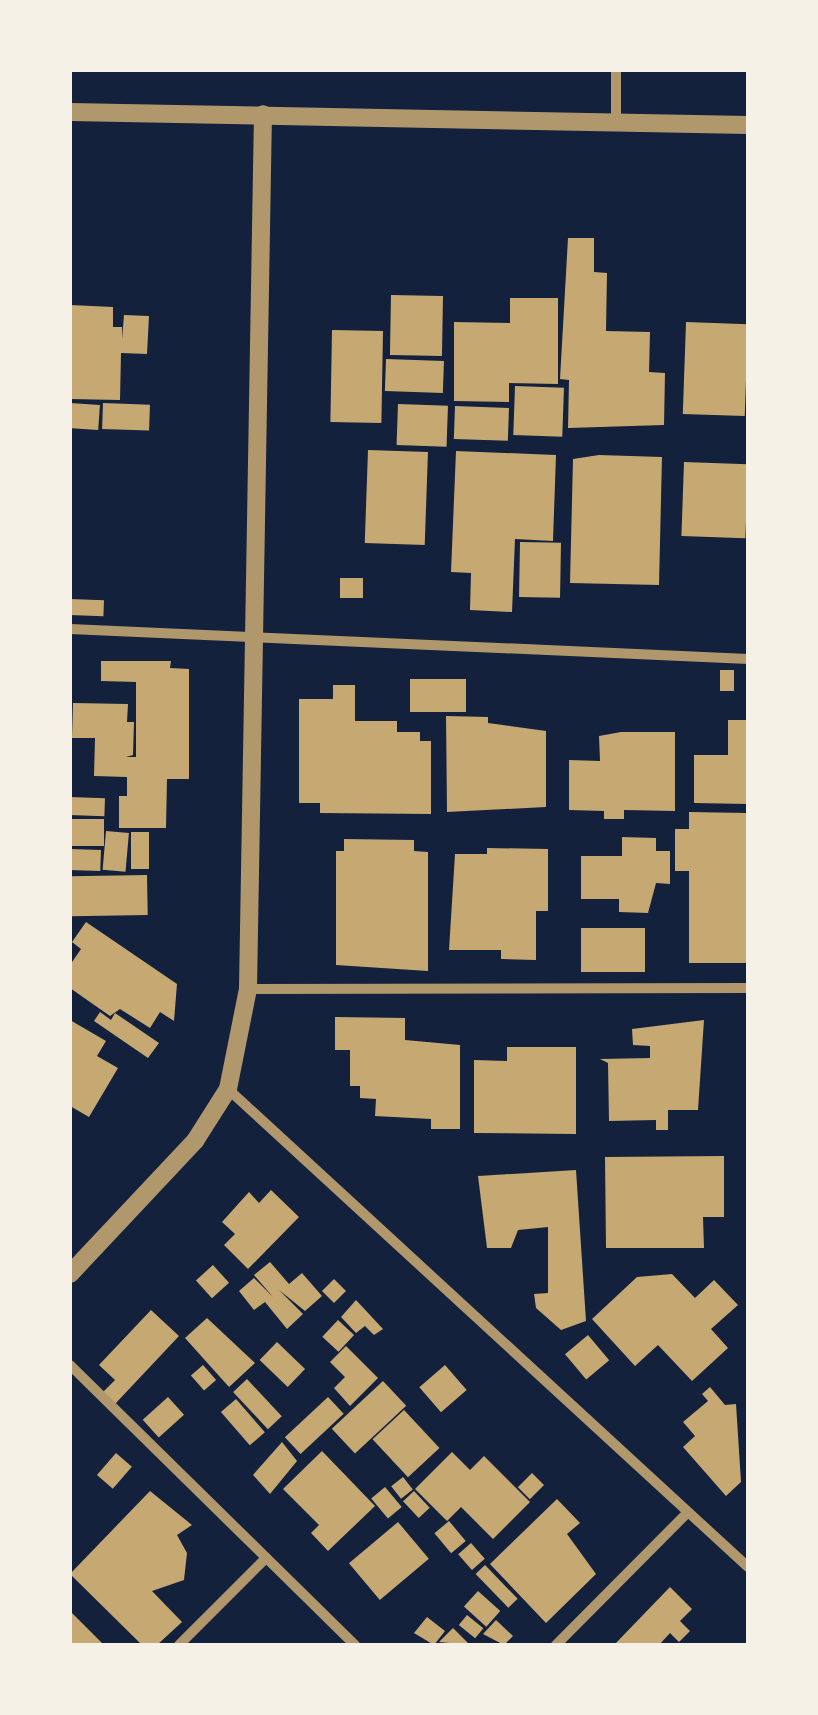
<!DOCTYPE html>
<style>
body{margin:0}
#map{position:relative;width:818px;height:1715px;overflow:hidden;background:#14213d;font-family:"Exo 2",sans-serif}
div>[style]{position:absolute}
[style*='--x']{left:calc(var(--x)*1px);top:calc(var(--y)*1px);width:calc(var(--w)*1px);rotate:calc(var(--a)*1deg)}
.building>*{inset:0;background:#c6a872;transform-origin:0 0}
.minor>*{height:10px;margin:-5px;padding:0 5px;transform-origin:5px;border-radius:5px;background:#b1986c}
.tertiary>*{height:18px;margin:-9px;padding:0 9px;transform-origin:9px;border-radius:9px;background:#b1986c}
span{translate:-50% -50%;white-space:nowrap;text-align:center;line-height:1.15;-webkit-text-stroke:10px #f6f1e7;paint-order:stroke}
.frame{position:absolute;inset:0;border:72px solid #f6f1e7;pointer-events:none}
</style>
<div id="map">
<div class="building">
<div style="clip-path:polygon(568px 238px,594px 238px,594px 272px,607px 273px,606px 331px,650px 332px,649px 372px,665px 373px,664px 425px,568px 428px,569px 380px,560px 379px)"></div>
<div style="left:391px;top:295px;width:52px;height:60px;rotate:1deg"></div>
<div style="clip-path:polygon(510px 298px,558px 298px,558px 384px,509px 383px,509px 402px,454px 401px,454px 322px,510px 323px)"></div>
<div style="clip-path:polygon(70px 305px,113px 307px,113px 327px,122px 327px,122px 339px,124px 315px,149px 316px,147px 354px,121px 353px,120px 400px,70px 399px)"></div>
<div style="left:686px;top:322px;width:62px;height:92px;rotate:2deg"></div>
<div style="left:332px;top:330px;width:51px;height:92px;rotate:1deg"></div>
<div style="left:386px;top:359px;width:58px;height:32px;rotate:2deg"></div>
<div style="left:515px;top:386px;width:49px;height:49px;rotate:2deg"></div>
<div style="left:70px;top:403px;width:30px;height:25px;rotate:4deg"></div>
<div style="left:103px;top:403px;width:47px;height:26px;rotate:2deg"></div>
<div style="left:398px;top:404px;width:50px;height:41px;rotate:2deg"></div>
<div style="left:455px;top:406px;width:54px;height:33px;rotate:2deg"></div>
<div style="left:368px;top:450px;width:60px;height:93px;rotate:2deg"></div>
<div style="clip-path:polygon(456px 451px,556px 455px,553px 541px,515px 539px,512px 612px,470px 610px,471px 573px,451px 572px)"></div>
<div style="clip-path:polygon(599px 455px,662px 457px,659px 585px,570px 583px,573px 459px)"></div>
<div style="left:684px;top:462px;width:64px;height:74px;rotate:2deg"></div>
<div style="left:520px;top:542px;width:41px;height:55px;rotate:1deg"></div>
<div style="left:340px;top:578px;width:23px;height:20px"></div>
<div style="left:70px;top:599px;width:34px;height:16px;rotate:2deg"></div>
<div style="clip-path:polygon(101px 661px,171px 661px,170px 668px,189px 669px,189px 779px,167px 779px,166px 828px,119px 828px,119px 796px,127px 796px,127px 777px,94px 776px,95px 738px,72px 738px,73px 703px,128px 704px,127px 722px,134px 722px,133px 755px,126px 757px,136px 757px,136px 682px,101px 681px)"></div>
<div style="left:720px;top:670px;width:14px;height:21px"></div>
<div style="left:410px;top:679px;width:56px;height:33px"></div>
<div style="clip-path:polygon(333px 685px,355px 685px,355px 721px,397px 721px,397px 732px,420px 732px,420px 741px,431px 741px,431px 814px,320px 813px,320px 803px,299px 803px,299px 699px,333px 699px)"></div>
<div style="clip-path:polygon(446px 716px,488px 717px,488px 723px,546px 731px,546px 807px,447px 812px)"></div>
<div style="clip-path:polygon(728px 720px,748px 720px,748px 804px,694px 803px,694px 755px,728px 755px)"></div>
<div style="clip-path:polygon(621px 732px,675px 732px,675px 811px,624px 810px,624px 819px,604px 819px,604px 811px,569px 810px,569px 760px,600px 761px,599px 736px)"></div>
<div style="left:70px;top:797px;width:35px;height:18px;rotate:2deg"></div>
<div style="clip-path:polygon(689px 812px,748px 813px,748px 963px,689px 963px,689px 871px,675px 871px,675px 829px,689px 829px)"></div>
<div style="left:70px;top:819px;width:34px;height:27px"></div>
<div style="left:106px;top:831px;width:23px;height:39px;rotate:5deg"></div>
<div style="left:131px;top:832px;width:18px;height:37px"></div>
<div style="clip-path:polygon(622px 837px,656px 838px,656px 851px,670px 851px,670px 884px,656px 883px,648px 913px,619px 912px,619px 899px,581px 899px,581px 856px,622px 856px)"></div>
<div style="clip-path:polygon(344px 839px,414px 840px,414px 851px,428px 852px,428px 971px,336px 965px,336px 851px,344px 851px)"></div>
<div style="clip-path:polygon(487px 848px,548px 849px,548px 911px,536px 911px,536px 960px,501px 959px,501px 950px,449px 950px,455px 854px,487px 854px)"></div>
<div style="left:70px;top:849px;width:31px;height:21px;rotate:2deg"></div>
<div style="left:147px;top:875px;width:40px;height:77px;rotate:89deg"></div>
<div style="clip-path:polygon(86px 922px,177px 984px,174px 1021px,160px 1012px,150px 1028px,120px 1009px,110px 1016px,70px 988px,70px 965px,81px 949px,72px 942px)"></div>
<div style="left:581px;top:928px;width:64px;height:44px"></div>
<div style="clip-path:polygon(100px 1012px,111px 1020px,115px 1013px,159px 1043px,148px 1058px,94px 1021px)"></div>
<div style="clip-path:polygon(335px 1017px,405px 1018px,405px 1040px,460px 1045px,460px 1129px,431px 1129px,431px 1119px,375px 1116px,376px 1099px,360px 1098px,360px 1086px,350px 1086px,350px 1050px,335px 1050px)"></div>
<div style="clip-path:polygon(70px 1020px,106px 1041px,97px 1056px,118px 1068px,89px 1117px,70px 1106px)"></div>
<div style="clip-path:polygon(704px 1020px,698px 1110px,668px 1110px,668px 1130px,656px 1130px,656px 1120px,609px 1121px,608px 1063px,600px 1059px,650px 1058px,650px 1046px,633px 1045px,632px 1029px)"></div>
<div style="clip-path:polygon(507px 1047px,576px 1047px,576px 1134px,474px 1133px,474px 1060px,507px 1061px)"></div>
<div style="clip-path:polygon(724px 1156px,724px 1217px,703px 1217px,704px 1248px,606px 1248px,605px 1157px)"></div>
<div style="clip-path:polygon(576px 1170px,586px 1321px,561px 1330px,536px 1308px,534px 1294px,548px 1293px,548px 1227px,518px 1230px,511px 1248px,487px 1248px,478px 1176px)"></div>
<div style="clip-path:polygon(271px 1190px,299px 1217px,248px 1269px,224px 1245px,235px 1234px,222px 1222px,249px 1192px,259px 1203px)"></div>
<div style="clip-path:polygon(270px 1262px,289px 1284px,302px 1273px,322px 1296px,305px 1311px,279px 1290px,303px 1314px,287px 1329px,265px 1302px,254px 1310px,239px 1291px,254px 1278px,273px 1297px,254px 1275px)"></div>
<div style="left:213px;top:1265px;width:24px;height:23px;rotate:48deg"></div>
<div style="clip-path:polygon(672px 1274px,695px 1298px,714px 1280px,738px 1305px,711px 1329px,728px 1348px,692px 1381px,658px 1345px,635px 1366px,592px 1319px,637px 1277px)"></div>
<div style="left:334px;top:1279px;width:17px;height:17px;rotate:45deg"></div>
<div style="clip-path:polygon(356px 1300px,383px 1329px,374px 1335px,365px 1326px,356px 1333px,341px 1317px)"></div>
<div style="clip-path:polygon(151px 1310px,179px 1336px,115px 1404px,103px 1392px,115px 1380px,99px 1365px)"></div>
<div style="clip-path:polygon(207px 1318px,255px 1363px,229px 1387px,185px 1338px)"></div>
<div style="left:338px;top:1320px;width:22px;height:23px;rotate:43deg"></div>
<div style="left:588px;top:1335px;width:33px;height:30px;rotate:50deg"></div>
<div style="left:277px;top:1342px;width:39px;height:25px;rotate:44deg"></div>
<div style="clip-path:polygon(346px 1346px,378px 1378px,350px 1406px,334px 1388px,345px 1377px,330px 1362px)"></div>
<div style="left:203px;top:1365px;width:20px;height:16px;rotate:49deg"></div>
<div style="left:445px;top:1365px;width:33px;height:34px;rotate:49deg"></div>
<div style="left:247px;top:1379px;width:51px;height:19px;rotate:47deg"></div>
<div style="left:383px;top:1381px;width:34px;height:70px;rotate:47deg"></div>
<div style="clip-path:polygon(710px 1387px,725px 1405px,736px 1404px,741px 1482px,726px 1496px,683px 1447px,695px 1436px,683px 1422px,708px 1401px,702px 1394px)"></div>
<div style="left:168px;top:1397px;width:24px;height:34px;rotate:48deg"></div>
<div style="left:328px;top:1397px;width:23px;height:59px;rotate:47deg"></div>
<div style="left:236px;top:1399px;width:44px;height:20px;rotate:49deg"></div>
<div style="left:404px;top:1410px;width:52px;height:43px;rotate:47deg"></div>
<div style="clip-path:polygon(282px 1442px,297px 1461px,270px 1494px,253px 1475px)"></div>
<div style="clip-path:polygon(322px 1451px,375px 1506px,328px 1551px,311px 1533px,319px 1525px,283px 1489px)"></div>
<div style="clip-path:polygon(452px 1452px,470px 1470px,484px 1456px,530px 1502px,493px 1539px,461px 1507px,447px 1521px,415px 1489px)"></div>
<div style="left:116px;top:1453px;width:21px;height:29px;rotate:41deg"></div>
<div style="left:532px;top:1473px;width:17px;height:20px;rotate:45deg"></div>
<div style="left:403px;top:1477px;width:16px;height:15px;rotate:52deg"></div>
<div style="left:385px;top:1487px;width:26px;height:18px;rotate:50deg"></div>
<div style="clip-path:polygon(150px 1491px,192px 1525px,177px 1535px,187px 1553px,184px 1580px,152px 1591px,182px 1622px,157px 1645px,142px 1645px,70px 1574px)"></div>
<div style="left:414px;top:1491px;width:23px;height:15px;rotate:47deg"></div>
<div style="clip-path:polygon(557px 1499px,580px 1523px,567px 1534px,596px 1574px,546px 1623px,490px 1564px)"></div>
<div style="left:449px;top:1521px;width:26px;height:19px;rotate:50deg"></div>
<div style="left:398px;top:1522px;width:48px;height:64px;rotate:50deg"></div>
<div style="left:471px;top:1543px;width:21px;height:17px;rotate:49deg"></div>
<div style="left:485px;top:1565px;width:47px;height:13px;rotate:46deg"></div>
<div style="clip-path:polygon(670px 1587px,692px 1609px,680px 1621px,690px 1631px,679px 1642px,670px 1633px,659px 1645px,614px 1645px)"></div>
<div style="left:478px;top:1591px;width:30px;height:21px;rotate:42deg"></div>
<div style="clip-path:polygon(70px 1611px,104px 1645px,70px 1645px)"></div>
<div style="left:467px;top:1615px;width:21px;height:13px;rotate:39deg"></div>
<div style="clip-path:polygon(427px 1617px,445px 1631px,434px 1645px,414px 1633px)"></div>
<div style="clip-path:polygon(496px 1620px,513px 1636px,504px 1645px,483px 1634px)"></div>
<div style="clip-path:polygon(453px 1628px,470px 1645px,439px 1642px)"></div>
</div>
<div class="minor">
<div style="--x:616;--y:122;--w:52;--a:-90"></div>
<div style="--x:70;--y:629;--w:679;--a:2.53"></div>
<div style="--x:248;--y:989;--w:500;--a:-0.11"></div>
<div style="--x:228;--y:1089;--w:706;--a:42.59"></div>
<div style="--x:70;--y:1365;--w:400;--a:44.5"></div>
<div style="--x:179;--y:1645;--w:123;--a:-45"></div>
<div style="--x:556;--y:1645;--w:185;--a:-45.2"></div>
</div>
<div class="tertiary">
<div style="--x:70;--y:112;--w:678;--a:1.1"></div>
<div style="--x:70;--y:1274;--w:183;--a:-46.8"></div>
<div style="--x:195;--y:1141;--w:62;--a:-57.6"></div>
<div style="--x:228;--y:1089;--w:102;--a:-78.7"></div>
<div style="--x:248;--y:989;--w:875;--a:-89.02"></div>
</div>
<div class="frame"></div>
</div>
